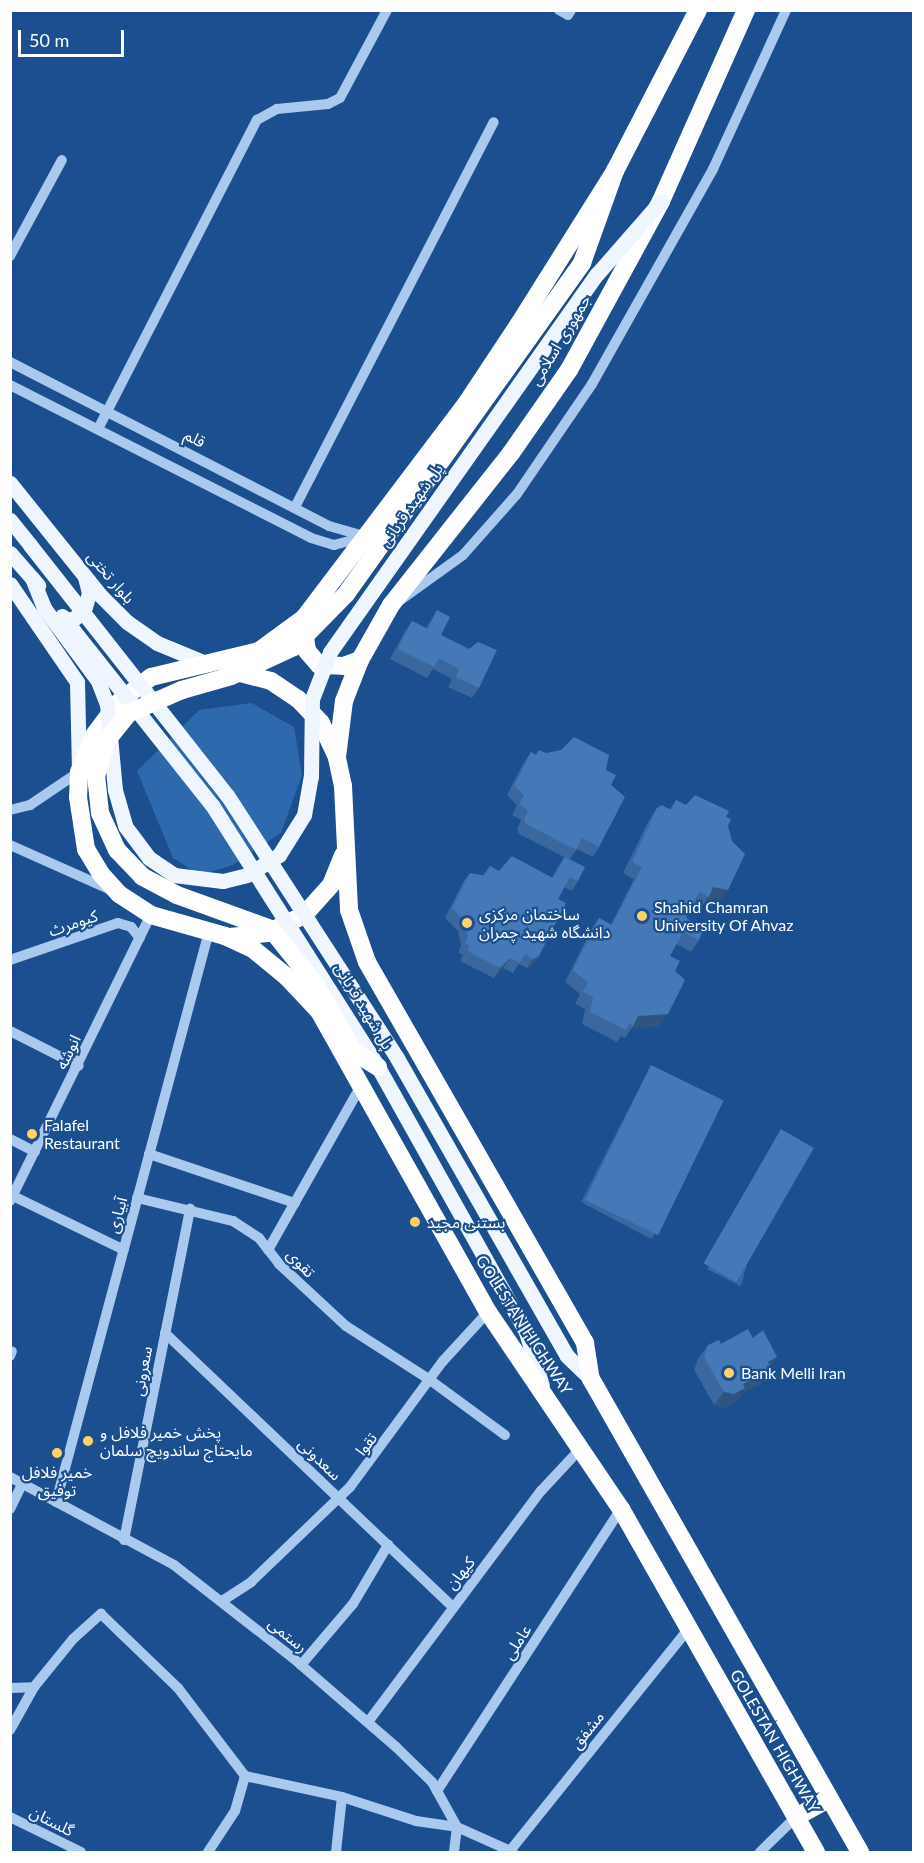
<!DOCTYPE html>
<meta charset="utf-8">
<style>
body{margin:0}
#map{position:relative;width:924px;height:1863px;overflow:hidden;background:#1b4f8f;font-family:Lato,"Noto Sans Arabic",sans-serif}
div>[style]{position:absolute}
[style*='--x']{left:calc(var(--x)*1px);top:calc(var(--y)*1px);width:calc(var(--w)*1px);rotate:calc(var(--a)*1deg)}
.green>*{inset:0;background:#2e69ad}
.minor>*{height:10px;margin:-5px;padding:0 5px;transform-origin:5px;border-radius:5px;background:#a9c9ee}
.major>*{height:15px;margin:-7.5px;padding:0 7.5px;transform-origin:7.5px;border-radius:7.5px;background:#f0f6ff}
.highway>*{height:18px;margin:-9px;padding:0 9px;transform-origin:9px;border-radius:9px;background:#fff}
.major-bridge>*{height:15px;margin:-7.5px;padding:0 7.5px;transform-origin:7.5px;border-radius:7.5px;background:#f0f6ff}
.highway-bridge>*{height:18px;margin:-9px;padding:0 9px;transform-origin:9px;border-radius:9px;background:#fff}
.wall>*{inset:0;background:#3a679d}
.shaded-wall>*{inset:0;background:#305480}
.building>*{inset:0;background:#4478b7;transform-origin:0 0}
.dots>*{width:16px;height:16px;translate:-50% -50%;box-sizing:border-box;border:3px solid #1b4f8f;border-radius:50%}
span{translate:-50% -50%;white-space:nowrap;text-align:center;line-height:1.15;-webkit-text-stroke:4.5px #1b4f8f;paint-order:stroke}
.street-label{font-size:16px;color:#fff}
.poi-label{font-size:16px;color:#fff}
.left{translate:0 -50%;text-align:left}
.frame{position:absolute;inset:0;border:12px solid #fff;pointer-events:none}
.scale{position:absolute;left:18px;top:30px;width:106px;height:27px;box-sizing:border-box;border:3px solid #fff;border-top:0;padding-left:8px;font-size:18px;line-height:21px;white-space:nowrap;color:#fff;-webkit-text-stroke:4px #1b4f8f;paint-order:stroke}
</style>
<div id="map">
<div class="green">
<div style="clip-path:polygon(252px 703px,294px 727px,302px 775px,281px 833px,233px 865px,200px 875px,173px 858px,137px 771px,199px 710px)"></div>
</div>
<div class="minor">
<div style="--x:559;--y:10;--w:10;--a:29"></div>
<div style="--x:568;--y:15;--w:6;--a:-59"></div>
<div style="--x:10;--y:256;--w:109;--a:-61.6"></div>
<div style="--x:10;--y:362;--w:359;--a:27.2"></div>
<div style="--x:329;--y:526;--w:40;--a:16"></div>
<div style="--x:10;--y:385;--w:338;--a:26.9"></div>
<div style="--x:311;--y:538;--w:24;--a:17"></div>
<div style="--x:334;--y:545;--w:31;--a:-15"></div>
<div style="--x:98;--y:429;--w:348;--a:-62.8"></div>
<div style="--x:257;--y:120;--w:23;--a:-29"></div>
<div style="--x:277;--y:109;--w:51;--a:-5.6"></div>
<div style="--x:328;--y:104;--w:13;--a:-27"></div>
<div style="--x:340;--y:98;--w:100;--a:-61.9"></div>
<div style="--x:295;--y:507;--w:433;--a:-62.7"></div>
<div style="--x:402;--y:599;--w:75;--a:-35.8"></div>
<div style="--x:463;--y:555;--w:81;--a:-48.5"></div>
<div style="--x:517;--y:494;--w:133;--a:-55.7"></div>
<div style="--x:592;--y:384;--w:247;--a:-60.6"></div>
<div style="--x:713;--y:169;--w:175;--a:-65.3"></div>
<div style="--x:10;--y:810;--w:21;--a:-14"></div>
<div style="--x:30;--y:805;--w:59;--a:-34"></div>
<div style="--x:10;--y:845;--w:108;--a:24"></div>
<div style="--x:10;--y:960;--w:114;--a:-18.9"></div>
<div style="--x:118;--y:923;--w:14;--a:17"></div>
<div style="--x:131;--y:927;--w:14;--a:51"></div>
<div style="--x:10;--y:1031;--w:77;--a:26.9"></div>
<div style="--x:10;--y:1139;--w:28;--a:27"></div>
<div style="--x:149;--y:1154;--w:154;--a:18.6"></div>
<div style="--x:13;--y:1196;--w:123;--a:25.9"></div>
<div style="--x:137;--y:1198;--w:99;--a:13.5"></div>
<div style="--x:233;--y:1221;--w:31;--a:33"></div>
<div style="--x:259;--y:1238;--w:33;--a:52"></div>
<div style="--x:279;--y:1264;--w:91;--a:42.8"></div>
<div style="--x:346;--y:1326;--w:100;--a:32.7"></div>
<div style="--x:430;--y:1380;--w:93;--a:36.3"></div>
<div style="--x:10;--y:1201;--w:319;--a:-63.8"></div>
<div style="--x:268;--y:1250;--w:185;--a:-60.5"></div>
<div style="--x:165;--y:1333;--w:398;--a:43.6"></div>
<div style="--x:10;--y:1356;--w:5;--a:-68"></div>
<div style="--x:10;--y:1477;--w:186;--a:28.2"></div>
<div style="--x:174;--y:1565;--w:151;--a:38"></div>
<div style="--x:293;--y:1658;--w:136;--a:40.8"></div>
<div style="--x:396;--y:1747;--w:50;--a:44.2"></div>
<div style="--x:432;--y:1782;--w:51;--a:60.9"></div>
<div style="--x:457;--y:1827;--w:61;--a:24.1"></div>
<div style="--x:56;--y:1502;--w:587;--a:-74.99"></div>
<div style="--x:10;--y:1509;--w:28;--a:-64"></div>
<div style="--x:124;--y:1540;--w:338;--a:-78.7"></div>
<div style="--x:222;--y:1601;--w:35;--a:-33"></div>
<div style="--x:251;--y:1582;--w:137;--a:-43.8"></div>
<div style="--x:350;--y:1487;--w:157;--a:-53.6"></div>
<div style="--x:443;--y:1361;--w:67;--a:-47.4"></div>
<div style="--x:301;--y:1665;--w:80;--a:-49.6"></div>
<div style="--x:353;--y:1604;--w:69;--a:-59.3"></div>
<div style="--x:10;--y:1688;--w:24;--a:-2"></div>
<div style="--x:368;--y:1722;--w:289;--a:-53.2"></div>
<div style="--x:541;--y:1491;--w:59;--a:-47.1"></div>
<div style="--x:10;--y:1730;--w:49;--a:-60.8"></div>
<div style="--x:34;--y:1687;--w:62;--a:-50.9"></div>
<div style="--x:73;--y:1639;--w:38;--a:-42"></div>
<div style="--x:101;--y:1614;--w:107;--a:43.9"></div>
<div style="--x:178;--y:1688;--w:111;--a:52.7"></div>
<div style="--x:245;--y:1776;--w:99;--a:12.2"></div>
<div style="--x:342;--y:1797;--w:78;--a:18"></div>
<div style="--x:416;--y:1821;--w:41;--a:8.3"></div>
<div style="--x:457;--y:1827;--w:25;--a:97"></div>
<div style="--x:437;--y:1791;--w:337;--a:-56.9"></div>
<div style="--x:10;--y:1817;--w:79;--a:26.2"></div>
<div style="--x:208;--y:1852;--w:49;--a:-56.6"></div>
<div style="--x:235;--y:1811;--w:36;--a:-74"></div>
<div style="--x:336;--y:1852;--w:55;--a:-83.8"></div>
<div style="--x:509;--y:1852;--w:287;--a:-51.2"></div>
<div style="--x:760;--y:1852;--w:50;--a:-44.2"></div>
</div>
<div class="major">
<div style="--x:10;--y:483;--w:144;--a:51.2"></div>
<div style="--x:100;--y:595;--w:38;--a:45"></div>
<div style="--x:127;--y:622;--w:37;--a:35"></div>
<div style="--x:157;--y:643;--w:55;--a:22.4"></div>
<div style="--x:10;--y:520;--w:32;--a:51"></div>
<div style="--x:10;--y:584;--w:119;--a:55.6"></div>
<div style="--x:77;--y:682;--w:89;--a:88.7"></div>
<div style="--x:56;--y:623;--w:20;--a:-15"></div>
<div style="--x:75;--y:618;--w:15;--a:-48"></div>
<div style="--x:85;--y:607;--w:15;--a:-74"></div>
<div style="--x:89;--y:593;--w:16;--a:-104"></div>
<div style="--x:397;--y:1058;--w:343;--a:60.3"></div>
<div style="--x:567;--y:1356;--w:33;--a:44"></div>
<div style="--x:378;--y:1067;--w:304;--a:60.8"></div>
<div style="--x:526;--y:1332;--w:56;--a:73.5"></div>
</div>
<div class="highway">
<div style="--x:698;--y:10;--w:181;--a:117.3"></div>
<div style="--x:615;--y:171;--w:181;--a:122.1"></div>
<div style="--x:519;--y:324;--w:96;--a:123.5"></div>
<div style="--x:466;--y:404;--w:268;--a:127.1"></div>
<div style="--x:304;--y:618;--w:56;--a:143.7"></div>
<div style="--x:259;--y:651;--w:111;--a:166.5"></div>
<div style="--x:151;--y:677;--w:41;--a:142"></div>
<div style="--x:119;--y:702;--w:40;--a:127"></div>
<div style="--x:95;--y:734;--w:41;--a:112.8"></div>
<div style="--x:79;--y:772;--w:25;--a:92"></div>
<div style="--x:78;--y:797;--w:53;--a:81.3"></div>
<div style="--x:86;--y:849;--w:29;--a:59"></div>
<div style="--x:101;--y:874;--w:27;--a:48"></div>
<div style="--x:119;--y:894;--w:38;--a:33"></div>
<div style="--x:151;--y:915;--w:77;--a:15.8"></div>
<div style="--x:225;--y:936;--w:31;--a:25"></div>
<div style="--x:253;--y:949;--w:44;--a:39.5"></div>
<div style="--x:287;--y:977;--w:47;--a:46.7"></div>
<div style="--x:319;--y:1011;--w:345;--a:60.7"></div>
<div style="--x:488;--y:1312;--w:238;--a:56"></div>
<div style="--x:621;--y:1509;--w:395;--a:60.4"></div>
<div style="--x:303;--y:625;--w:26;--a:81"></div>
<div style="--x:307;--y:651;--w:18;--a:49"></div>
<div style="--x:319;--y:665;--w:25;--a:2"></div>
<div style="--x:344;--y:666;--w:17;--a:-21"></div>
<div style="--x:229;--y:670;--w:43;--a:14.7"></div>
<div style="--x:271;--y:681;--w:32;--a:34"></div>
<div style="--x:298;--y:699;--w:33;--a:46"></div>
<div style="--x:321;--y:723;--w:38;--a:65"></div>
<div style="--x:337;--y:758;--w:29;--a:78"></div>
<div style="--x:343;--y:786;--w:124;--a:87.2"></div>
<div style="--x:349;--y:910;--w:55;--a:70.9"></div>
<div style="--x:367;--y:962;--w:439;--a:60.2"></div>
<div style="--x:585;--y:1343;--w:36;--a:81"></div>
<div style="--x:591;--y:1379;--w:544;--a:60.37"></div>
<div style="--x:337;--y:757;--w:56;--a:-82.9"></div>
<div style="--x:344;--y:701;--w:44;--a:-68.7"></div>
<div style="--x:360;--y:660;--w:63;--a:-60.6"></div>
<div style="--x:391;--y:605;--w:194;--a:-51.7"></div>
<div style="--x:511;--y:453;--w:101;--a:-55.1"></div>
<div style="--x:569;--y:370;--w:192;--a:-61.4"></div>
<div style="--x:661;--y:201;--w:209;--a:-66"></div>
<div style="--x:230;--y:937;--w:37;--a:-6"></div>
<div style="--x:267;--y:933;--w:41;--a:-25.9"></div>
<div style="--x:304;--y:915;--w:40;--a:-48"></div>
<div style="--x:331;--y:885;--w:32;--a:-68"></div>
<div style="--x:796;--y:1817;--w:38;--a:-29"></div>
</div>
<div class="major-bridge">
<div style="--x:30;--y:545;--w:318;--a:51.8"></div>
<div style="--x:227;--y:795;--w:313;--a:57.1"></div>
<div style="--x:10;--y:553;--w:43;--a:48.8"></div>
<div style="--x:32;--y:578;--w:32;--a:68"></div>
<div style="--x:44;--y:608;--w:91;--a:53.5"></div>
<div style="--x:98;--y:681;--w:25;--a:69"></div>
<div style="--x:107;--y:704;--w:86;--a:84.7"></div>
<div style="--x:115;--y:790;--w:37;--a:74"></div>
<div style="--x:125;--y:826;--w:40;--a:53"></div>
<div style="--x:149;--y:858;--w:30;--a:34"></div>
<div style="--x:174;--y:875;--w:49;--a:7"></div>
<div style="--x:223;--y:881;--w:25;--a:-14"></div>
<div style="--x:247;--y:875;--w:38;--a:-32"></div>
<div style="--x:279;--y:855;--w:47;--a:-58"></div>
<div style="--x:304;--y:815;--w:39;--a:-80"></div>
<div style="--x:311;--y:777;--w:78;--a:-89.3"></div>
<div style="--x:312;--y:699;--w:50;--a:-69"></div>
<div style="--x:330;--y:652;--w:463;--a:-54.8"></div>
<div style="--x:597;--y:274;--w:97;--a:-48.8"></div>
<div style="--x:62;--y:616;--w:241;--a:51.6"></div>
<div style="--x:212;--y:805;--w:310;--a:57.6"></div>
</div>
<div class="highway-bridge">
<div style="--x:378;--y:1067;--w:28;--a:-148"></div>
<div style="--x:354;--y:1052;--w:78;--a:-119.8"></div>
<div style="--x:315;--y:984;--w:70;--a:-128.7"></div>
<div style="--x:271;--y:929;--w:100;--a:-160.1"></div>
<div style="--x:177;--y:895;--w:40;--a:-152"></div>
<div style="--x:142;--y:876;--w:36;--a:-134"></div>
<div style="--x:117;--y:850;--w:41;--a:-114.7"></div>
<div style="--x:100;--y:813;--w:37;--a:-96"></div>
<div style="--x:96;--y:776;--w:38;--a:-73"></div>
<div style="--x:107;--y:740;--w:35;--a:-51"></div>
<div style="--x:129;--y:713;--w:58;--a:-23.5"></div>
<div style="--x:182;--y:690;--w:51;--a:-15.9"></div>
<div style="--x:231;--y:676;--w:69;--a:-24.7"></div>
<div style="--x:294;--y:647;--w:74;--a:-45.5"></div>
<div style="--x:346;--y:594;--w:407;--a:-54.5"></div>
<div style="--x:582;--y:263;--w:98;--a:-70.3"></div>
</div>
<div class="wall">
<div style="clip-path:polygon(437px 610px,441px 635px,479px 688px,472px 698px,448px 687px,452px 679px,433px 669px,427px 678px,390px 659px,405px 631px,412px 621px,426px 628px)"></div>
<div style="clip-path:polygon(539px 750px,546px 753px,606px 770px,611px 785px,599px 847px,593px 857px,577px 849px,570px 859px,578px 881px,572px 891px,564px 887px,558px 899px,539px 956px,532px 966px,527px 968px,519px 964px,513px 973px,503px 968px,494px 978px,460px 961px,463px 955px,458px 953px,461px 946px,458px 931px,445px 918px,463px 882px,470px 873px,483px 875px,490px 866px,499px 871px,552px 877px,564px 857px,519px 834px,517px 829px,521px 820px,512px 815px,517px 805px,507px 795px,524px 762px,531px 752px,536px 755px)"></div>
<div style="clip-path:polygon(676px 800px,686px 805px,726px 817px,728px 826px,720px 901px,707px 899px,700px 909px,692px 905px,686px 918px,699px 940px,691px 952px,676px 944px,670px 956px,675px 971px,660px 1026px,632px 1028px,625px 1038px,621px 1036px,617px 1042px,582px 1024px,585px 1009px,575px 1004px,580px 994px,565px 982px,591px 930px,599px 918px,611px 924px,634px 879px,623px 873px,649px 820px,657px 808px,670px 809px)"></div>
<div style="clip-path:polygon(651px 1065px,654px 1236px,651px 1239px,581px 1202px)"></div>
<div style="clip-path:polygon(781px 1129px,742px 1283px,740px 1286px,707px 1269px)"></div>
<div style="clip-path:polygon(721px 1344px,770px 1367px,772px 1370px,762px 1383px,742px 1393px,736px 1402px,725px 1408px,714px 1405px,694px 1370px,698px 1359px,708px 1345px)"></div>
</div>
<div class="shaded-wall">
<div style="clip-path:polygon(713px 887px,728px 890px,720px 901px,707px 899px)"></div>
<div style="clip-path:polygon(539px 956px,532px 966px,527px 968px,533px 959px)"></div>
<div style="clip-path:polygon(510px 958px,503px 968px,494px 978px,500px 968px)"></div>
<div style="clip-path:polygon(668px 1014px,660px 1026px,632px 1028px,638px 1016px)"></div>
<div style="clip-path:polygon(777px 1357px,768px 1371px,768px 1362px)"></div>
<div style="clip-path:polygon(772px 1370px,762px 1383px,742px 1393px,736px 1402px,725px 1408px,714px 1405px,724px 1392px,743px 1384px)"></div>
</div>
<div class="building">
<div style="clip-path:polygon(437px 610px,450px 617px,441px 635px,469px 649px,478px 642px,497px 650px,479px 688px,456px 677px,459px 669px,439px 658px,434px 667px,398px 649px,412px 621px,428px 629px)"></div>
<div style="clip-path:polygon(574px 737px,609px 755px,606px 770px,616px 775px,611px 785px,625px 797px,599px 847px,582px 838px,576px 850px,526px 824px,524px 819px,528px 810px,519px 805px,524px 795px,514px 786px,531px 752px,536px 755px,539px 750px,546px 753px,561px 750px)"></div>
<div style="clip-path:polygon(695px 795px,729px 811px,726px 817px,731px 819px,728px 826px,732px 841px,745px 854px,728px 890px,713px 887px,709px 897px,699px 892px,686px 918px,704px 928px,699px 940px,683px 932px,670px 956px,680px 961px,675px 971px,685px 980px,668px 1014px,638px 1016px,633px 1026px,629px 1024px,626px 1030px,590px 1012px,593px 997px,583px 992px,588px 983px,573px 970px,599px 918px,612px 925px,642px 867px,632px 862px,657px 808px,662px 805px,671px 810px,676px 800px,686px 805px)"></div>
<div style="clip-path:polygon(512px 856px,553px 878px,565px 857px,585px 867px,578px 881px,570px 877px,558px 899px,566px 903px,539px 956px,533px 959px,525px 954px,520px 963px,510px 958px,500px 968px,467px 951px,470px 946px,465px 943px,468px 936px,465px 921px,452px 908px,470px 873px,484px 876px,490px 866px,499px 871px)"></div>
<div style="left:651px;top:1065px;width:81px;height:150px;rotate:26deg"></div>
<div style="left:781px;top:1129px;width:38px;height:155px;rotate:30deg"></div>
<div style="clip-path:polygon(748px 1329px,753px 1338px,763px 1330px,777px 1357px,768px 1362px,772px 1370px,743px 1384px,745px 1388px,734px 1394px,724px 1392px,704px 1357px,708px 1345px,719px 1340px,721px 1344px)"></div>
</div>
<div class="dots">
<div style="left:642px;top:916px;background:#ffd166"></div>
<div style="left:467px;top:923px;background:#ffd166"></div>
<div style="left:32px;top:1134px;background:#ffd166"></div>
<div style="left:415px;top:1222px;background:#ffd166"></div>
<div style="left:729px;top:1373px;background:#ffd166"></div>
<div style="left:88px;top:1441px;background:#ffd166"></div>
<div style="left:57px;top:1453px;background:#ffd166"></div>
</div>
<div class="street-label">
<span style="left:560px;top:340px;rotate:-59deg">جمهوری اسلامی</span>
<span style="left:195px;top:438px;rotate:27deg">قلم</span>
<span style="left:411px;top:505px;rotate:-55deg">پل شهید قربانی</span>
<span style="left:111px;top:577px;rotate:49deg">بلوار تختی</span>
<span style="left:73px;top:923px;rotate:-19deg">کیومرث</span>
<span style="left:364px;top:1006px;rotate:59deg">پل شهید قربانی</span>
<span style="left:68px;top:1052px;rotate:-64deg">انوشه</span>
<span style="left:117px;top:1215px;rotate:-75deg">آبیاری</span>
<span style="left:301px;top:1263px;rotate:46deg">تقوی</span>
<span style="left:524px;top:1325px;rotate:57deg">GOLESTAN HIGHWAY</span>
<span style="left:142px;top:1371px;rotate:-79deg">سعرونی</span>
<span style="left:366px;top:1444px;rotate:-52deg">تقوا</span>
<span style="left:320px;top:1459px;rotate:44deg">سعدونی</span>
<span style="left:460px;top:1573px;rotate:-52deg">کیهان</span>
<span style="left:288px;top:1635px;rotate:39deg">رستمی</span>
<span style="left:517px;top:1642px;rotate:-57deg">عاملی</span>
<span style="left:587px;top:1730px;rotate:-51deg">مشفق</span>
<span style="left:775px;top:1741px;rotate:60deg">GOLESTAN HIGHWAY</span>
<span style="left:52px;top:1821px;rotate:27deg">گلستان</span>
</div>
<div class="poi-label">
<span class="left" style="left:654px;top:916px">Shahid Chamran<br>University Of Ahvaz</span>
<span class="left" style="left:479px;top:923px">ساختمان مرکزی<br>دانشگاه شهید چمران</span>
<span class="left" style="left:44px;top:1134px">Falafel<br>Restaurant</span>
<span class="left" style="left:427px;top:1222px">بستنی مجید</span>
<span class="left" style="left:741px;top:1373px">Bank Melli Iran</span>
<span class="left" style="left:100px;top:1441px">پخش خمیر فلافل و<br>مایحتاج ساندویچ سلمان</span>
<span style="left:57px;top:1481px">خمیر فلافل<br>توفیق</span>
</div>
<div class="frame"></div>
<div class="scale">50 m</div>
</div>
